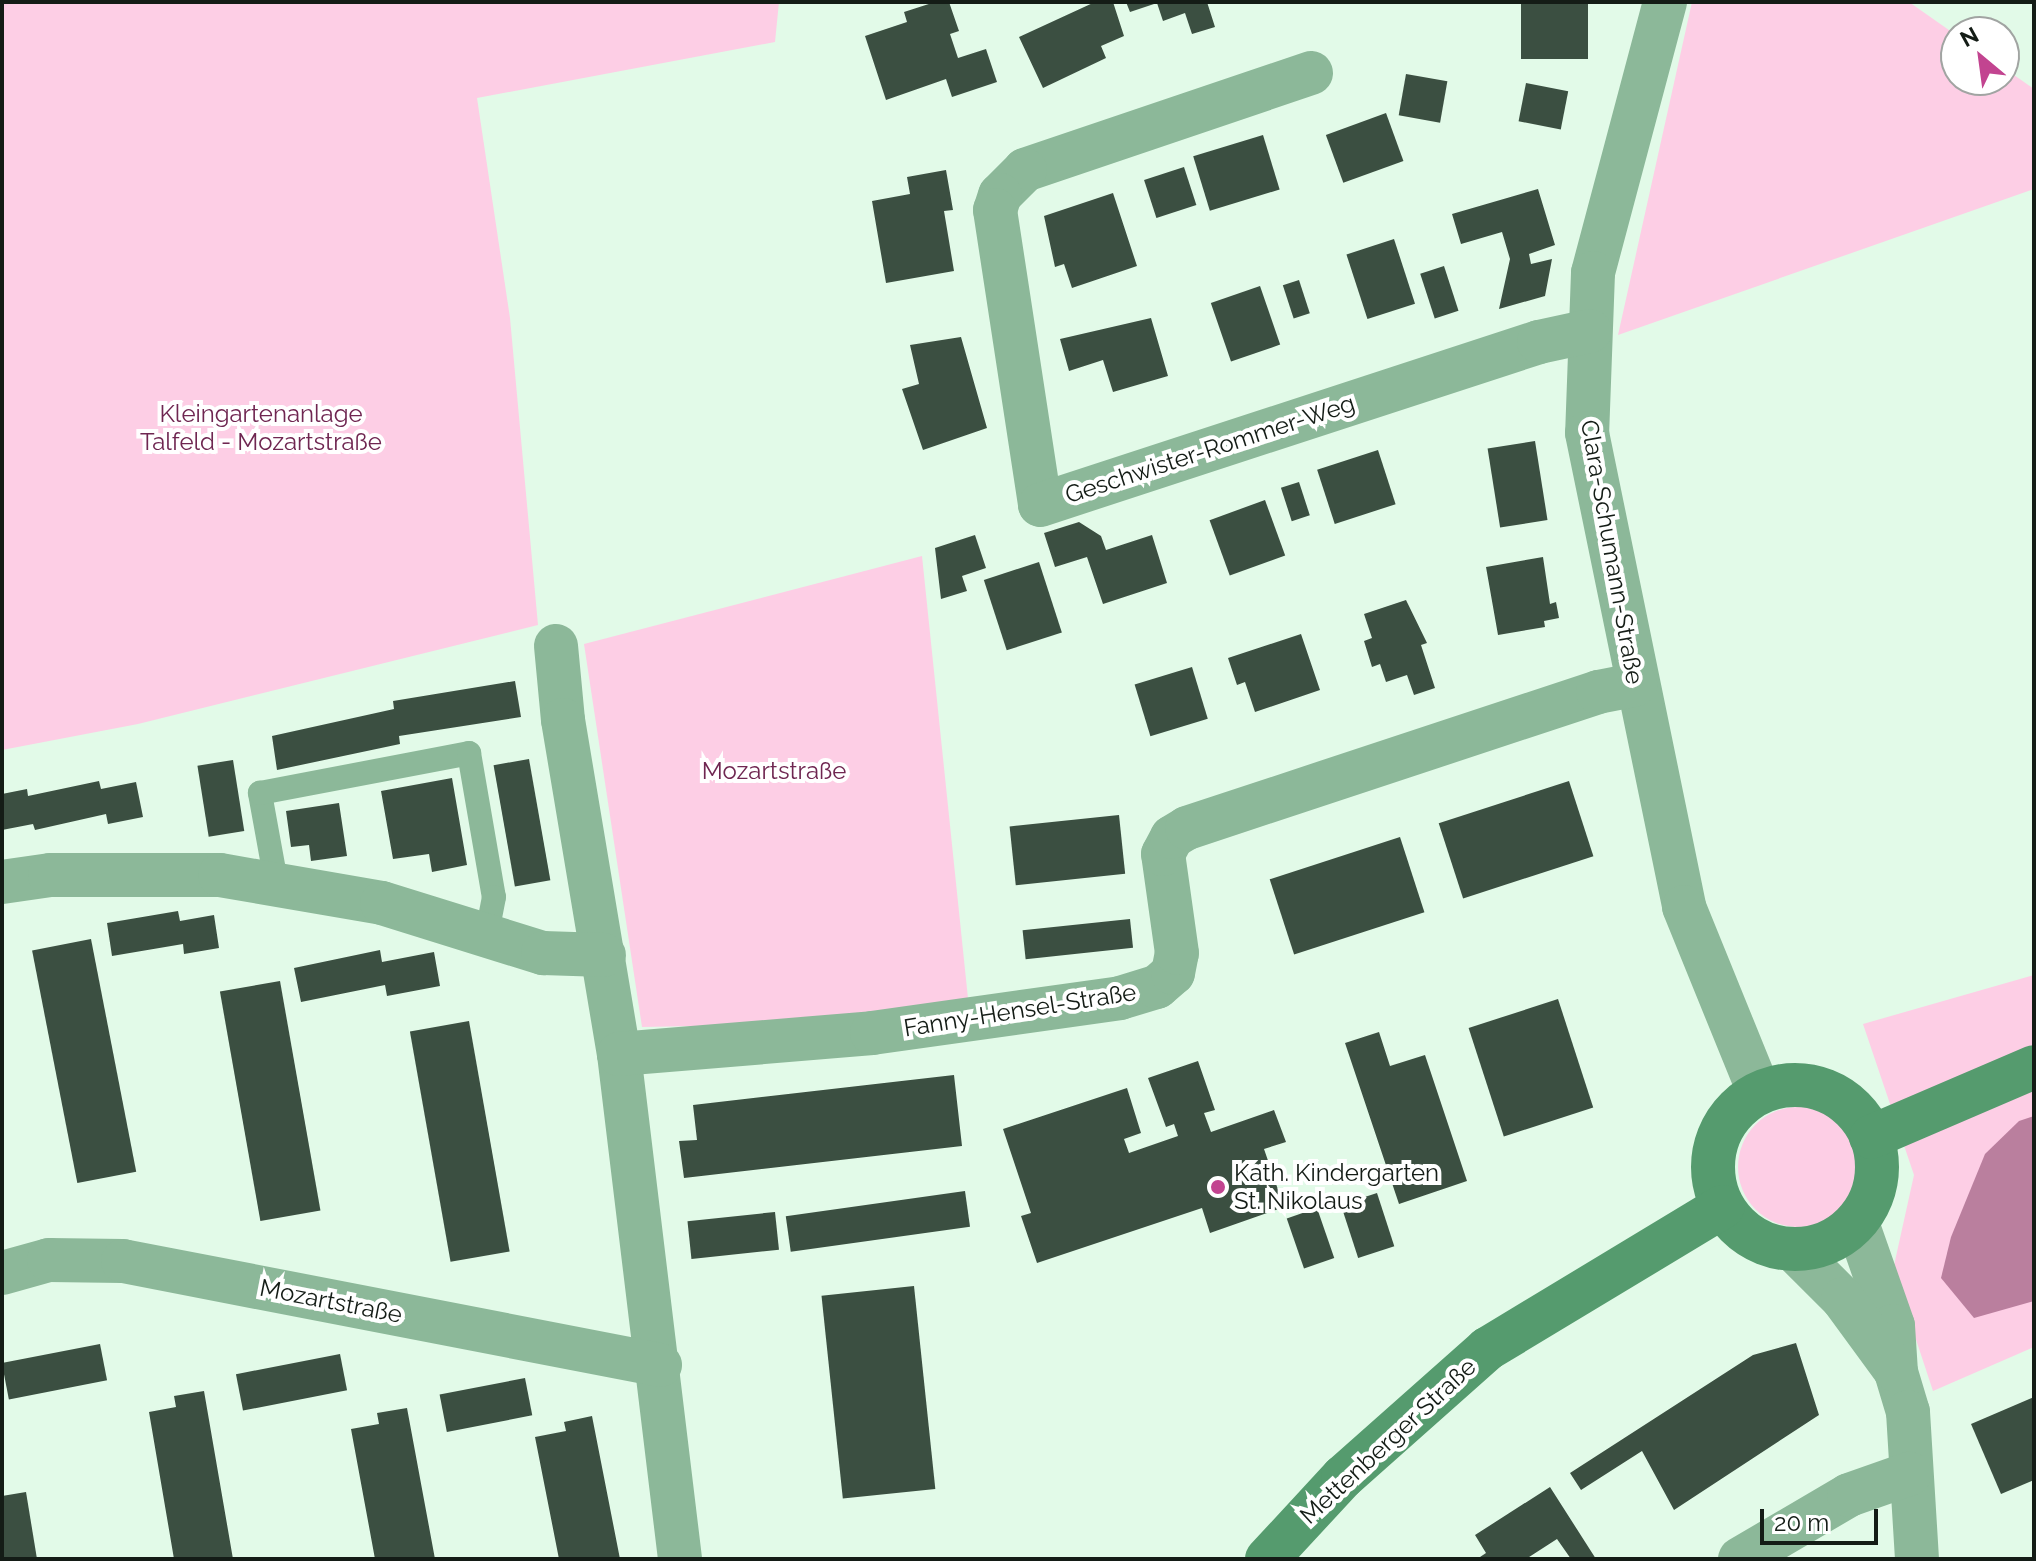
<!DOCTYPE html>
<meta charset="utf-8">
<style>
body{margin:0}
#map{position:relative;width:2036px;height:1561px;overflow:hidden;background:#e2fae8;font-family:Raleway,sans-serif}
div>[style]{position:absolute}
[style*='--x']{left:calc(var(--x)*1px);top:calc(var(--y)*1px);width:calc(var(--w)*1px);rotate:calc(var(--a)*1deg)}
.green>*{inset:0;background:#fdcee5}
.round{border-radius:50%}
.water>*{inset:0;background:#ba7f9e}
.building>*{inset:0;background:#3b4f41;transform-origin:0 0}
.service>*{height:24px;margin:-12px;padding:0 12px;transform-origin:12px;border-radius:12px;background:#8cb899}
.minor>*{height:44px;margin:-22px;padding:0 22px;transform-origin:22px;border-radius:22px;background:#8cb899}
.secondary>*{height:44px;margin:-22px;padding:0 22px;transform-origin:22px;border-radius:22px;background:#559b6e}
.secondary>.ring{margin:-22px;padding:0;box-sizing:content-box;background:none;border:44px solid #559b6e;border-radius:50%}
.dots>*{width:22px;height:22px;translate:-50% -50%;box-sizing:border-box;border:4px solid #fff;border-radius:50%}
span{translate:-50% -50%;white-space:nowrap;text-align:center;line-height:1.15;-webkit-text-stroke:8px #fff;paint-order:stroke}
.park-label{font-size:24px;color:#6f2651}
.street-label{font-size:24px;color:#141c16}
.poi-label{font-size:24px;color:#141c16}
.left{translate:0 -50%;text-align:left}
.frame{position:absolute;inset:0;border:4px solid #141c16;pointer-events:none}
.north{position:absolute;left:1940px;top:16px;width:80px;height:80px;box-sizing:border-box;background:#fff;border:2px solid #a1a4a2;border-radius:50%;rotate:331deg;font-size:22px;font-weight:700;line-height:32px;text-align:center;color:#141c16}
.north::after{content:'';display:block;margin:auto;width:28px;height:36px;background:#c24490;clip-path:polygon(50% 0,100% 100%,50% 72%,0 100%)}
.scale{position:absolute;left:1760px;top:1509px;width:118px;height:36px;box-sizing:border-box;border:4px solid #141c16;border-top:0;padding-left:10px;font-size:24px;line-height:28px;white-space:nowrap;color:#141c16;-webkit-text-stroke:6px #fff;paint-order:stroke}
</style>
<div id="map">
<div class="green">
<div style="clip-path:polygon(2px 2px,779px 2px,775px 42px,477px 98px,510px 318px,538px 625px,138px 724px,2px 750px)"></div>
<div style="clip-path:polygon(1692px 2px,1909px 2px,1956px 35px,1956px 80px,2004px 80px,2004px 68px,2034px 89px,2034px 189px,1618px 335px)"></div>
<div style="clip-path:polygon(922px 556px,969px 1008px,863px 1023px,642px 1027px,584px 644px)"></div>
<div style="clip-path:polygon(2034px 975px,2034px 1347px,1933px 1391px,1893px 1270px,1914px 1175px,1863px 1024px)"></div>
<div class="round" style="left:1738px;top:1107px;width:120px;height:120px"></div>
</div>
<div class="water">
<div style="clip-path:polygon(2034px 1116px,2034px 1301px,1974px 1318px,1941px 1278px,1951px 1237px,1985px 1154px,2019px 1121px)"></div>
</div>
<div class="building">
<div style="clip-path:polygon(935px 2px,949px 2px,959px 31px,950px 34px,958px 58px,986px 49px,997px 82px,952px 97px,946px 79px,886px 100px,865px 36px,907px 22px,904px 12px)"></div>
<div style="clip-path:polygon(1095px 2px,1113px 2px,1124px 36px,1101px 46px,1106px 58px,1043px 88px,1019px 37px)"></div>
<div style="clip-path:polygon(1126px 2px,1207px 2px,1215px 27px,1192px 34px,1185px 13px,1163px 21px,1157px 3px,1130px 12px)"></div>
<div style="left:1521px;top:2px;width:67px;height:57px"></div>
<div style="left:1406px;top:74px;width:42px;height:42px;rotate:10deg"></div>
<div style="left:1526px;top:83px;width:43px;height:39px;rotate:11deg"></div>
<div style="left:1386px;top:113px;width:51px;height:64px;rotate:70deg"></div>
<div style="left:1263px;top:135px;width:57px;height:73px;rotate:73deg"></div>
<div style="left:1184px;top:167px;width:40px;height:42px;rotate:72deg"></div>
<div style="clip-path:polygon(946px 170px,953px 210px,944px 211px,954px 271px,886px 283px,872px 201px,910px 194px,907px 177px)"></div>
<div style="clip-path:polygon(1538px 189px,1555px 245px,1529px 254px,1531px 264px,1552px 259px,1545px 296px,1499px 309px,1510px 259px,1502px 232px,1461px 244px,1452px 214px)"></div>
<div style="clip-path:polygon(1113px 193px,1137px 266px,1072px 288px,1064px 264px,1055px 267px,1044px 216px)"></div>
<div style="left:1394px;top:239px;width:68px;height:50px;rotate:72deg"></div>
<div style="left:1444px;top:266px;width:47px;height:25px;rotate:72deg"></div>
<div style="left:1299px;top:280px;width:35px;height:17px;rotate:72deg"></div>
<div style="left:1260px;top:286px;width:62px;height:52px;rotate:71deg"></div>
<div style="clip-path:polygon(1151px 318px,1168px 376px,1113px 392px,1103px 360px,1069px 371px,1060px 339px)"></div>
<div style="clip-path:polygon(961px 337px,987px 428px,923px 450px,902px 389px,919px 384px,910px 345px)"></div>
<div style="left:1535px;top:441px;width:80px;height:48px;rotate:81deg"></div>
<div style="left:1378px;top:450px;width:57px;height:64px;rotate:72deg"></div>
<div style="left:1299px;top:482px;width:35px;height:19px;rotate:72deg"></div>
<div style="left:1265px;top:500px;width:59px;height:59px;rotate:70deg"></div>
<div style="clip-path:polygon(1079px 522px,1101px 536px,1106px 550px,1152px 535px,1167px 583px,1103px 604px,1087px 557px,1055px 567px,1044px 533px)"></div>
<div style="clip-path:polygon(975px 535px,986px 568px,962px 576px,967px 591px,941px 599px,935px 548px)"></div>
<div style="clip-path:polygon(1543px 557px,1550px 604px,1556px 602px,1559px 618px,1544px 621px,1545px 627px,1498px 635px,1486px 567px)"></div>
<div style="left:1039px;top:562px;width:74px;height:58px;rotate:72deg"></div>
<div style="clip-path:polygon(1406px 600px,1427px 643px,1421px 645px,1435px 688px,1414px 695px,1407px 675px,1386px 682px,1380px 664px,1372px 667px,1364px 641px,1372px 638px,1364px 614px)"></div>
<div style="clip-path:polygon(1301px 634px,1320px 690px,1255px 712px,1245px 682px,1237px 685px,1228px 658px)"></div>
<div style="left:1192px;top:667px;width:54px;height:60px;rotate:73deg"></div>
<div style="clip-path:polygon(515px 681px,521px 717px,399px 736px,400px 744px,277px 770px,272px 736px,394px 709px,393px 701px)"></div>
<div style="left:529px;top:759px;width:123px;height:36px;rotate:80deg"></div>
<div style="left:233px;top:760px;width:72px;height:36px;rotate:81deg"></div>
<div style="clip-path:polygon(452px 778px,467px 865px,432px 872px,429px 854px,393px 859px,381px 791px)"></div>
<div style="clip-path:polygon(99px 781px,101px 789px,136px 782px,143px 817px,108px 824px,106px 814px,35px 830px,33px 824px,2px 830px,2px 794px,27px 789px,28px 796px)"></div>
<div style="left:1569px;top:781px;width:79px;height:137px;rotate:72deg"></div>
<div style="clip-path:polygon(339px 803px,347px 856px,311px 861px,309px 845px,291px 847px,286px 811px)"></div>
<div style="left:1119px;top:815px;width:59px;height:110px;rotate:84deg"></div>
<div style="left:1400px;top:837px;width:79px;height:137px;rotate:72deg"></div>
<div style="clip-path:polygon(178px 911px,180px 921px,214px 915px,219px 948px,184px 954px,183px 944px,112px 956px,107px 923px)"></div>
<div style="left:1130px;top:919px;width:29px;height:108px;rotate:84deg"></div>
<div style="left:91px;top:939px;width:237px;height:60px;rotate:79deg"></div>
<div style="clip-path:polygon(380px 950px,382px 962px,434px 952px,440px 986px,387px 996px,385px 985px,301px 1002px,294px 968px)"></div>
<div style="left:280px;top:981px;width:233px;height:61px;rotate:80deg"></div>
<div style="left:1558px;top:999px;width:114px;height:94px;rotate:72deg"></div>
<div style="left:469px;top:1021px;width:234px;height:60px;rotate:80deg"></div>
<div style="clip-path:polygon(1379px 1032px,1390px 1066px,1425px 1055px,1467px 1181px,1399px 1204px,1345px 1043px)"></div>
<div style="clip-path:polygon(1198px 1061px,1215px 1110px,1204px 1113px,1211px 1132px,1274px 1110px,1286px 1142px,1264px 1149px,1284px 1207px,1210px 1233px,1202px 1208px,1037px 1263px,1021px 1216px,1031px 1213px,1003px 1129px,1127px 1088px,1141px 1133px,1124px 1139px,1129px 1153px,1178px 1136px,1174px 1124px,1166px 1127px,1148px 1078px)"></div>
<div style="clip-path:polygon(954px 1075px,962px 1146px,684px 1178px,679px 1141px,697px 1140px,693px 1105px)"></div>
<div style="left:965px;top:1191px;width:36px;height:181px;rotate:82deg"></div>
<div style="left:1377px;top:1193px;width:56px;height:38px;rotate:72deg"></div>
<div style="left:1317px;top:1208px;width:53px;height:32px;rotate:71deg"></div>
<div style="left:775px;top:1212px;width:38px;height:88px;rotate:84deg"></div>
<div style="left:914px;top:1286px;width:204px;height:93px;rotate:84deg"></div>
<div style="clip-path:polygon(1796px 1343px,1819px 1415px,1674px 1510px,1642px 1451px,1581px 1490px,1570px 1473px,1753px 1355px)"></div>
<div style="left:100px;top:1344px;width:37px;height:100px;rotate:79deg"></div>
<div style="left:340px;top:1354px;width:37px;height:106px;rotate:79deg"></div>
<div style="left:525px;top:1378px;width:38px;height:87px;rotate:79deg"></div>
<div style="clip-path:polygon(204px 1391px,233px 1559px,174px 1559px,149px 1412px,176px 1407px,174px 1396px)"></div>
<div style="clip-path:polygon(2034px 1397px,2034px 1480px,2001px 1494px,1971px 1424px)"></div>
<div style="clip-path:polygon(407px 1408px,435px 1559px,375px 1559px,351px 1429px,379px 1424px,377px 1413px)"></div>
<div style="clip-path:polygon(592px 1416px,620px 1559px,559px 1559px,535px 1437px,566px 1431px,564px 1422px)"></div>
<div style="clip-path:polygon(1550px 1487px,1596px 1559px,1571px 1559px,1557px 1539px,1526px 1559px,1477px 1559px,1486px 1553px,1475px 1535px)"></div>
<div style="clip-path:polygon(26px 1492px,37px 1559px,2px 1559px,2px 1496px)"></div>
</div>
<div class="service">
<div style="--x:277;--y:887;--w:96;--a:-100.3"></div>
<div style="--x:260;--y:793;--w:213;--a:-10.8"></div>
<div style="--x:469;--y:753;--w:146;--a:80.2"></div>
<div style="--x:494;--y:897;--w:38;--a:101"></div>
</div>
<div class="minor">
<div style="--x:1665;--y:2;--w:280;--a:104.9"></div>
<div style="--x:1593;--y:273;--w:160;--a:92.1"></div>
<div style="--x:1587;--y:433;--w:484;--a:78.4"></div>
<div style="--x:1684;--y:907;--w:200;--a:67.9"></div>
<div style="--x:1311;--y:73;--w:302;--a:161.3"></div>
<div style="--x:1025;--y:170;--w:35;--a:135"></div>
<div style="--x:1000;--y:195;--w:16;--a:108"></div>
<div style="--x:995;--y:210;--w:298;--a:81.3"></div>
<div style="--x:1040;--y:505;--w:525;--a:-18.09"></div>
<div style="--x:1539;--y:342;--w:52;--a:-12.2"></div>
<div style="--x:556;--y:646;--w:74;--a:84.6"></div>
<div style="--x:563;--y:720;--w:339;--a:80.5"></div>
<div style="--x:619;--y:1054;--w:509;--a:83.11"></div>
<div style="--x:2;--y:882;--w:49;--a:-8.3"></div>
<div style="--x:50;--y:875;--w:170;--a:0"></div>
<div style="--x:220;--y:875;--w:164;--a:9.8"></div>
<div style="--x:382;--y:903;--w:169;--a:17.3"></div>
<div style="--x:543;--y:953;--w:61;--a:1.9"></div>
<div style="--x:619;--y:1054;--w:254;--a:-4.7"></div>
<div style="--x:872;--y:1033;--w:250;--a:-8"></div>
<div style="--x:1120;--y:998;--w:39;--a:-17"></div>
<div style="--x:1157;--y:987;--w:21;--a:-41"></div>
<div style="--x:1173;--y:973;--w:20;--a:-79"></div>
<div style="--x:1177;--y:953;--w:100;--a:-98"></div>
<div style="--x:1163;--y:854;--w:19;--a:-62"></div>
<div style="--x:1172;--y:837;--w:17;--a:-31"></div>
<div style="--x:1187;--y:828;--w:433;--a:-18.3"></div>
<div style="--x:1598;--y:692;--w:38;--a:-11"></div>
<div style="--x:1857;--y:1223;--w:109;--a:70.7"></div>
<div style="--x:1893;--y:1326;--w:46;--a:86.3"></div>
<div style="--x:1896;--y:1372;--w:42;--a:73.3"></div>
<div style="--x:1908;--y:1412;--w:147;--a:86.5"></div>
<div style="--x:1794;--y:1250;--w:69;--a:45"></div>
<div style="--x:1843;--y:1299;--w:88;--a:53.8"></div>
<div style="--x:2;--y:1273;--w:49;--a:-15.5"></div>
<div style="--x:49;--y:1260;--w:74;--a:0.8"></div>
<div style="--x:123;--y:1261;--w:547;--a:10.96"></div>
<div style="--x:1740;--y:1559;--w:126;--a:-30.4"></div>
<div style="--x:1849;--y:1495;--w:64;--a:-19.3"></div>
</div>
<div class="secondary">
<div class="ring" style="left:1713px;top:1085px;width:120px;height:120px"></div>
<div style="--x:1871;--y:1137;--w:177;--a:-23.2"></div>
<div style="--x:1267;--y:1559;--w:112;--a:-47.2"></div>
<div style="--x:1343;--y:1477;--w:193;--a:-41.6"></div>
<div style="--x:1487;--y:1349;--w:275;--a:-31.1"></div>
</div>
<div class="dots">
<div style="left:1218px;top:1187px;background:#c24490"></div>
</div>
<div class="park-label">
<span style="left:261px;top:428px">Kleingartenanlage<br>Talfeld - Mozartstraße</span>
<span style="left:774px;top:771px">Mozartstraße</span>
</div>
<div class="street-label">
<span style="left:1210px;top:449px;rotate:-18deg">Geschwister-Rommer-Weg</span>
<span style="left:1612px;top:552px;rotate:80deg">Clara-Schumann-Straße</span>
<span style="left:1020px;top:1010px;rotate:-9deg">Fanny-Hensel-Straße</span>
<span style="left:331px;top:1301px;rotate:11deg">Mozartstraße</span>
<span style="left:1388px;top:1441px;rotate:-43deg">Mettenberger Straße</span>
</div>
<div class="poi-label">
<span class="left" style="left:1234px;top:1187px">Kath. Kindergarten<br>St. Nikolaus</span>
</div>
<div class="frame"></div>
<div class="north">N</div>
<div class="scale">20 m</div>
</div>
